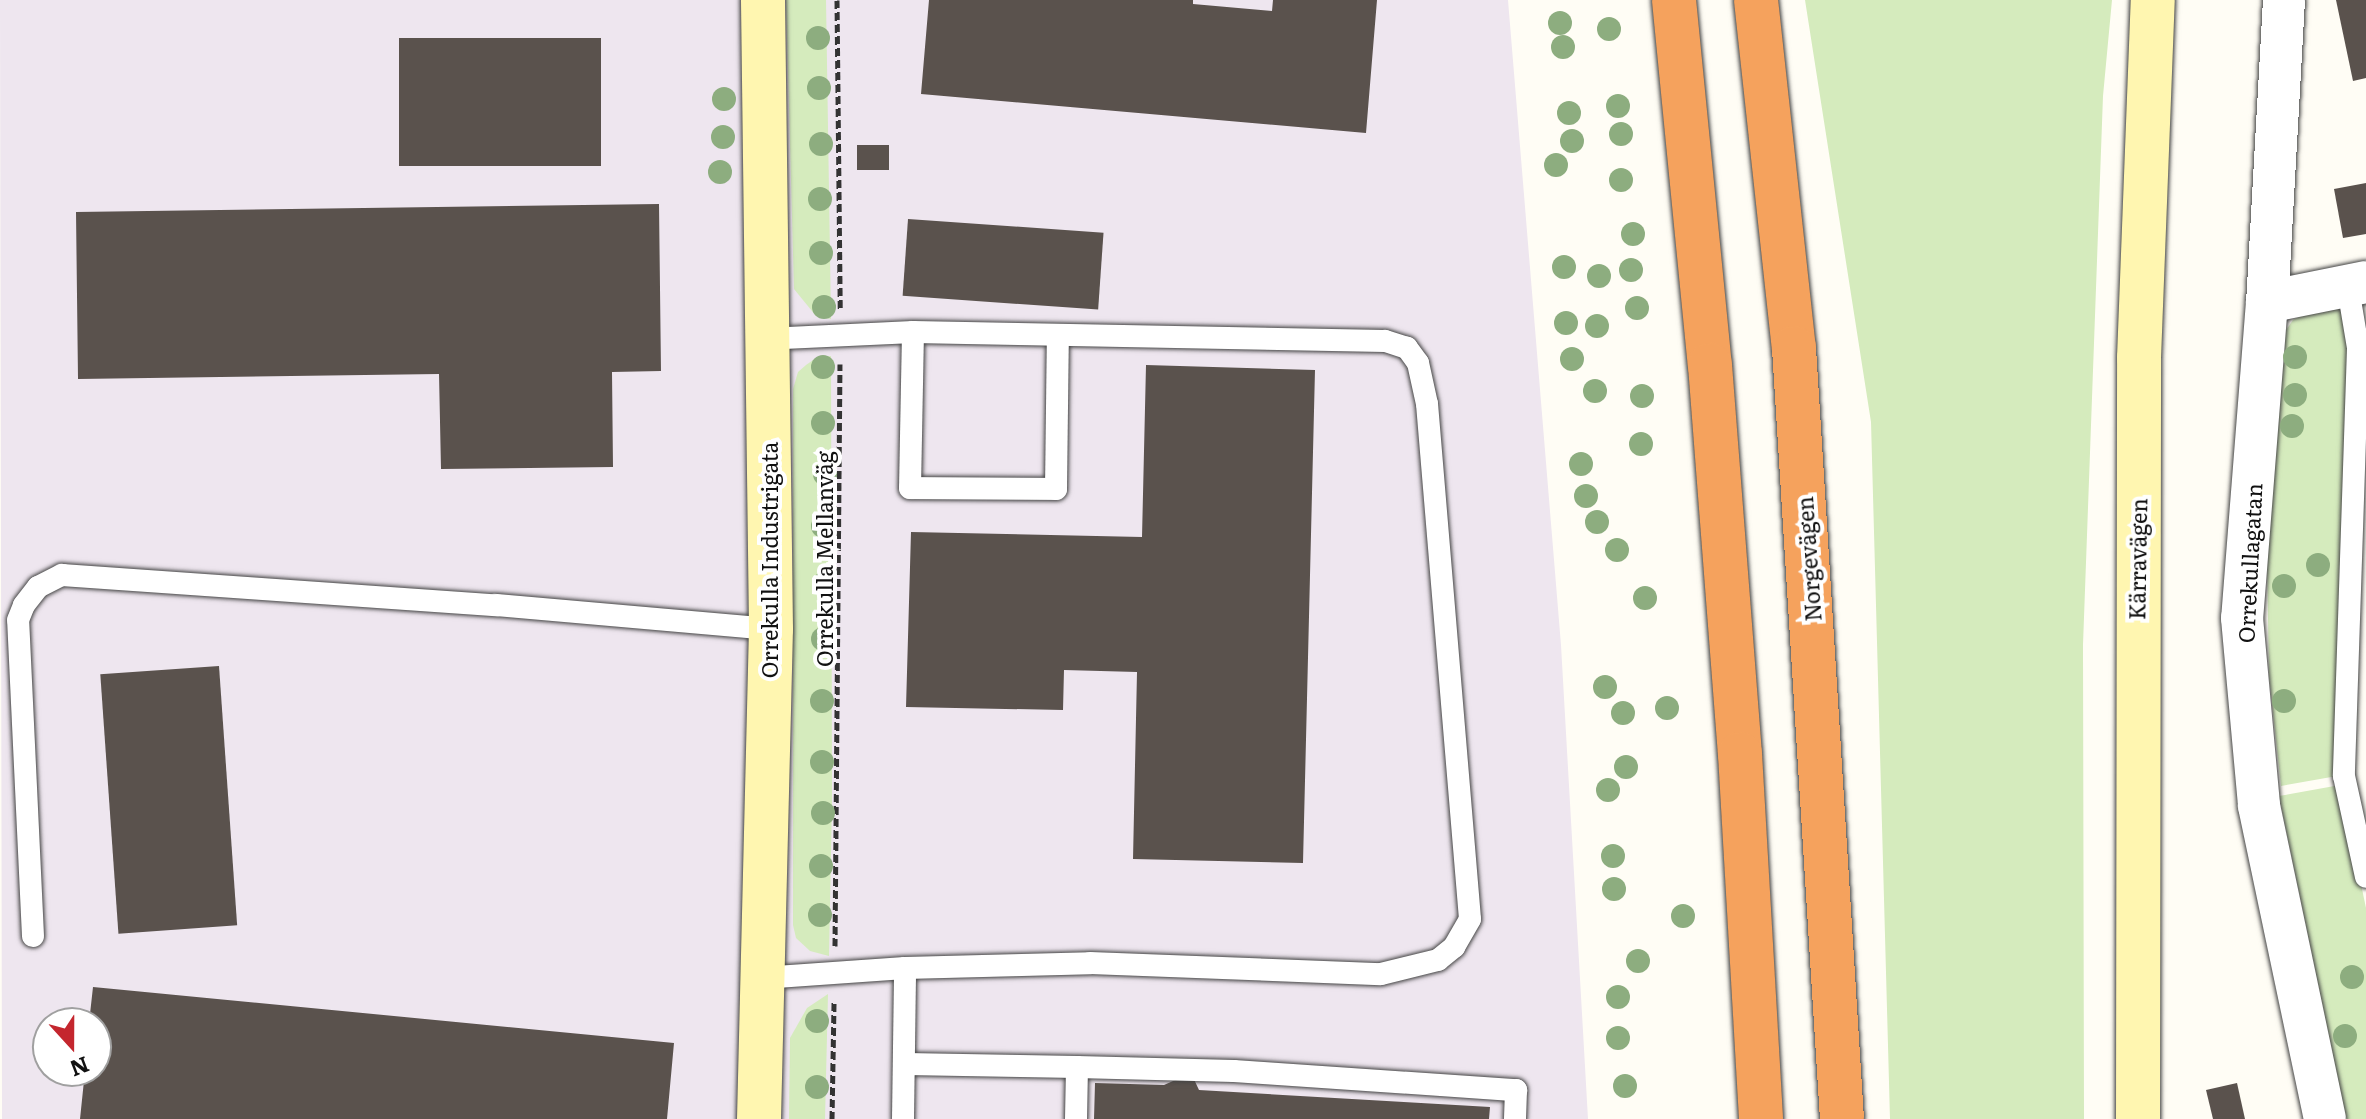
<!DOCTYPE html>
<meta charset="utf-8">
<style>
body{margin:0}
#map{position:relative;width:2366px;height:1119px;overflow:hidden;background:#fffdf5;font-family:Literata,serif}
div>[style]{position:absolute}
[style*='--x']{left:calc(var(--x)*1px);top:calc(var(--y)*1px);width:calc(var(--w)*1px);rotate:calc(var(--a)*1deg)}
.industrial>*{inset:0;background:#eee6ef}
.green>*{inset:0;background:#d5ebbd}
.building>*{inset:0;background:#5a524d;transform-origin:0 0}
.path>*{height:5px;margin-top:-2.5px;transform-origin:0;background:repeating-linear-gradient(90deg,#333 0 8px,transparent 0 12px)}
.roads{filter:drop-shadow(0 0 2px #444) drop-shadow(0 0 2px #444)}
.lane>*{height:22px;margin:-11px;padding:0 11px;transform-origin:11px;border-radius:11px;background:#fff}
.street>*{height:42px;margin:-21px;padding:0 21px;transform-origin:21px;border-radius:21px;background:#fff}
.secondary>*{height:44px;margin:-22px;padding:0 22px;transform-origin:22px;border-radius:22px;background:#fff6b0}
.highway>*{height:44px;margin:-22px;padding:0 22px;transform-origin:22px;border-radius:22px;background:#f5a25d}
.trees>*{width:24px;height:24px;margin:-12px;border-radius:50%;background:#8dad7f}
span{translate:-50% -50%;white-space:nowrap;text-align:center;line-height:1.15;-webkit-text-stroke:8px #fff;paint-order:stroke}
.street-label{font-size:22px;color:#111}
.north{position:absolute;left:32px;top:1007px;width:80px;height:80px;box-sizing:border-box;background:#fff;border:2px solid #a0a0a0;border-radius:50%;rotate:159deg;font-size:22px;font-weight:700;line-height:32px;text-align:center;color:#111}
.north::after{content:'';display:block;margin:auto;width:28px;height:36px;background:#c4262e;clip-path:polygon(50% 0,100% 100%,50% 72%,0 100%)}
</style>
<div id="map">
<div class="industrial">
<div style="clip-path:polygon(evenodd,0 0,1508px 0,1561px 645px,1588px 1119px,2px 1119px,0 0,48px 1023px,96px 1023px,96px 1071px,48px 1071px,48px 1023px)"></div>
</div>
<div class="green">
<div style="clip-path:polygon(786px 0,826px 0,831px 319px,816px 316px,794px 289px)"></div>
<div style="clip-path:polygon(1805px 0,2112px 0,2103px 96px,2083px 645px,2084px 1119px,1890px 1119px,1871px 422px)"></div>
<div style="clip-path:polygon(2340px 307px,2350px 335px,2337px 776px,2281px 786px,2269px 676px,2267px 558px,2286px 330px,2293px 320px,2308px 312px)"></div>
<div style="clip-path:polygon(831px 356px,832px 803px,829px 956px,810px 951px,796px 938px,793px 925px,793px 389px,798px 372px,806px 365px,816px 358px)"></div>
<div style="clip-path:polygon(2340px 785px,2366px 908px,2366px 1119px,2346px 1119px,2279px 796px)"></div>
<div style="clip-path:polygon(828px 994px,825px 1119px,789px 1119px,790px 1038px,807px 1008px)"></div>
</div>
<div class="building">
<div style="clip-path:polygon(929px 0,1193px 0,1193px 4px,1272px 11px,1273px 0,1377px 0,1366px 133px,921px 94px)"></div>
<div style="clip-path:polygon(2336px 0,2366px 0,2366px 78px,2353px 81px)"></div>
<div style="left:601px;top:38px;width:128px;height:202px;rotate:90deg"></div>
<div style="left:857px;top:145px;width:32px;height:25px"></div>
<div style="clip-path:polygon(2366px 183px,2366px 234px,2343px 238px,2334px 189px)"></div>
<div style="clip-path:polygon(659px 204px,661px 371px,612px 372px,613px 467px,441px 469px,439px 374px,78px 379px,76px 212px)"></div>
<div style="left:908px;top:219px;width:196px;height:77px;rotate:4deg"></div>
<div style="clip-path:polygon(1146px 365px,1315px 370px,1303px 863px,1133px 859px,1137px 672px,1064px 670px,1063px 710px,906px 707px,911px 532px,1142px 537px)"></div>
<div style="left:219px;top:666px;width:260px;height:119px;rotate:86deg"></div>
<div style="clip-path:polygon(93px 987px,674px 1043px,667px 1119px,80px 1119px,85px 1071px,96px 1071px,96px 1023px,89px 1023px)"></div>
<div style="clip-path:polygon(1191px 1073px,1199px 1090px,1490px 1107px,1489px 1119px,1094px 1119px,1095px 1083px,1164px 1085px)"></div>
<div style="clip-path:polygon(2237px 1083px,2245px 1119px,2213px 1119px,2206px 1090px)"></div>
</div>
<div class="path">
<div style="--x:837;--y:0;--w:310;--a:89.4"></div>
<div style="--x:835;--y:946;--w:582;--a:-89.51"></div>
<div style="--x:832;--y:1119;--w:119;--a:-89"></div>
</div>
<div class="roads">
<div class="lane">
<div style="--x:2348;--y:288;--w:61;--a:80.5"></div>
<div style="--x:2358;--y:348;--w:428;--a:91.9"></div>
<div style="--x:2344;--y:776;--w:103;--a:77.7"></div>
<div style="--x:913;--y:332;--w:156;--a:91.1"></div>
<div style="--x:910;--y:488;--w:146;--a:0.4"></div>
<div style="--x:1056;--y:489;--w:154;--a:-89.3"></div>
<div style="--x:33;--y:936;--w:316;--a:-92.7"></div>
<div style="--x:18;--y:620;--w:16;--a:-68"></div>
<div style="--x:24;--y:605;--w:23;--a:-52"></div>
<div style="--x:38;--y:587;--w:27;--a:-27"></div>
<div style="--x:62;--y:575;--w:435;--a:4"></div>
<div style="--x:496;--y:605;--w:276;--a:5"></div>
<div style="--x:762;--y:978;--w:143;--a:-4"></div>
<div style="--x:905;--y:968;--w:185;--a:-1.5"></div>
<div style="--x:1090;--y:963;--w:291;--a:2.2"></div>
<div style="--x:1381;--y:974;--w:59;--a:-13.8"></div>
<div style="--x:1438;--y:960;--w:21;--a:-39"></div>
<div style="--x:1454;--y:947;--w:32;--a:-60"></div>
<div style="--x:1470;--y:919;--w:517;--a:-94.77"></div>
<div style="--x:1427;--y:404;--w:42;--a:-102.4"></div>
<div style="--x:1418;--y:363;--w:19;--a:-126"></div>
<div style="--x:1407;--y:348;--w:23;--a:-162"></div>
<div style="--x:1385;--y:341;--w:472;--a:-178.9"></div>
<div style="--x:913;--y:332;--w:146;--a:177.3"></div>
<div style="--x:906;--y:1064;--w:171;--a:1"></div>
<div style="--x:1077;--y:1067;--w:52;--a:91.1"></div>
<div style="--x:1077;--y:1067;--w:157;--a:1.5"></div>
<div style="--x:1234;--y:1071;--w:283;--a:3.9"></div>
<div style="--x:1516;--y:1090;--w:29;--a:92"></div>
<div style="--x:903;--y:1119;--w:151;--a:-89.2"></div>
</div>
<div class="street">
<div style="--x:2284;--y:0;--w:302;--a:93.2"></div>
<div style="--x:2267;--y:302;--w:317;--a:94.5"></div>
<div style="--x:2242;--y:618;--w:189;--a:84.8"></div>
<div style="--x:2259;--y:806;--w:320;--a:78.1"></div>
<div style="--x:2267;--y:302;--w:101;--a:-11.4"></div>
</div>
<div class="secondary">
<div style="--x:759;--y:1119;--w:490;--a:-88.6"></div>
<div style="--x:771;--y:629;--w:629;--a:-90.73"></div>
<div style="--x:2138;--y:1119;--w:761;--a:-89.92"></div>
<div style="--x:2139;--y:358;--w:358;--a:-87.8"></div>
</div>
<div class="highway">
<div style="--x:1674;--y:0;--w:367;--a:84.4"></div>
<div style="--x:1710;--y:365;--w:390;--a:85.6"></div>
<div style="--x:1740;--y:754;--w:366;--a:86.7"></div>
<div style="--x:1756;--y:0;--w:350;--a:83.8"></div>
<div style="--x:1794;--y:348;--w:772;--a:86.44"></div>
</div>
</div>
<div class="trees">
<div style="left:1560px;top:23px"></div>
<div style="left:1609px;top:29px"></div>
<div style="left:818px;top:38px"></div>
<div style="left:1563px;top:47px"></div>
<div style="left:819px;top:88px"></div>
<div style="left:724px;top:99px"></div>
<div style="left:1618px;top:106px"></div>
<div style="left:1569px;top:113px"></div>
<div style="left:1621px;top:134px"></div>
<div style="left:723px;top:137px"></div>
<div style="left:1572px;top:141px"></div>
<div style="left:821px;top:144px"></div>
<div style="left:1556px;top:165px"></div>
<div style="left:720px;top:172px"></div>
<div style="left:1621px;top:180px"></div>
<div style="left:820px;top:199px"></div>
<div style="left:1633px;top:234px"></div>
<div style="left:821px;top:253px"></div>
<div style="left:1564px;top:267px"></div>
<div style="left:1631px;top:270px"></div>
<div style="left:1599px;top:276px"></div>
<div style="left:824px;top:307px"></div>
<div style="left:1637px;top:308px"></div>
<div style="left:1566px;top:323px"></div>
<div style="left:1597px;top:326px"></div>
<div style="left:2295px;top:357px"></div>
<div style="left:1572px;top:359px"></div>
<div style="left:823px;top:367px"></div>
<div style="left:1595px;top:391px"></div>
<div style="left:2295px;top:395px"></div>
<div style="left:1642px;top:396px"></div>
<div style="left:823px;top:423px"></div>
<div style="left:2292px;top:426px"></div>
<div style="left:1641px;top:444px"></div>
<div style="left:1581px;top:464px"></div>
<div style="left:825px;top:474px"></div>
<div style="left:1586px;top:496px"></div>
<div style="left:1597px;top:522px"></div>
<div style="left:823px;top:526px"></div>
<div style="left:1617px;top:550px"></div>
<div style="left:2318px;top:565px"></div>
<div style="left:825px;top:583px"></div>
<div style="left:2284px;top:586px"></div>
<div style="left:1645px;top:598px"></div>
<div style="left:823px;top:639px"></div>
<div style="left:1605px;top:687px"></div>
<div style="left:822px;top:701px"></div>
<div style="left:2284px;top:701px"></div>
<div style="left:1667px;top:708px"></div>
<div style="left:1623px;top:713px"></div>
<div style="left:822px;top:762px"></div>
<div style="left:1626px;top:767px"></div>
<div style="left:1608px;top:790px"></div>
<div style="left:823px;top:813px"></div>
<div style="left:1613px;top:856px"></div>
<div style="left:821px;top:866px"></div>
<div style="left:1614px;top:889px"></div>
<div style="left:820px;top:915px"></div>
<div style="left:1683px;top:916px"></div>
<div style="left:1638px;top:961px"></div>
<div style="left:2352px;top:977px"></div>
<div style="left:1618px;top:997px"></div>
<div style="left:817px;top:1021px"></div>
<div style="left:2345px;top:1036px"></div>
<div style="left:1618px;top:1038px"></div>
<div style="left:1625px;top:1086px"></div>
<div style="left:817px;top:1087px"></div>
</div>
<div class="street-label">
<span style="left:824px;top:559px;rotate:-90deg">Orrekulla Mellanväg</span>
<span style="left:1808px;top:559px;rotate:-94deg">Norgevägen</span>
<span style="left:2137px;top:559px;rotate:-89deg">Kärravägen</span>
<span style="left:769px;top:560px;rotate:-90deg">Orrekulla Industrigata</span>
<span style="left:2249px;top:563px;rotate:-87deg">Orrekullagatan</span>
</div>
<div class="north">N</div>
</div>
